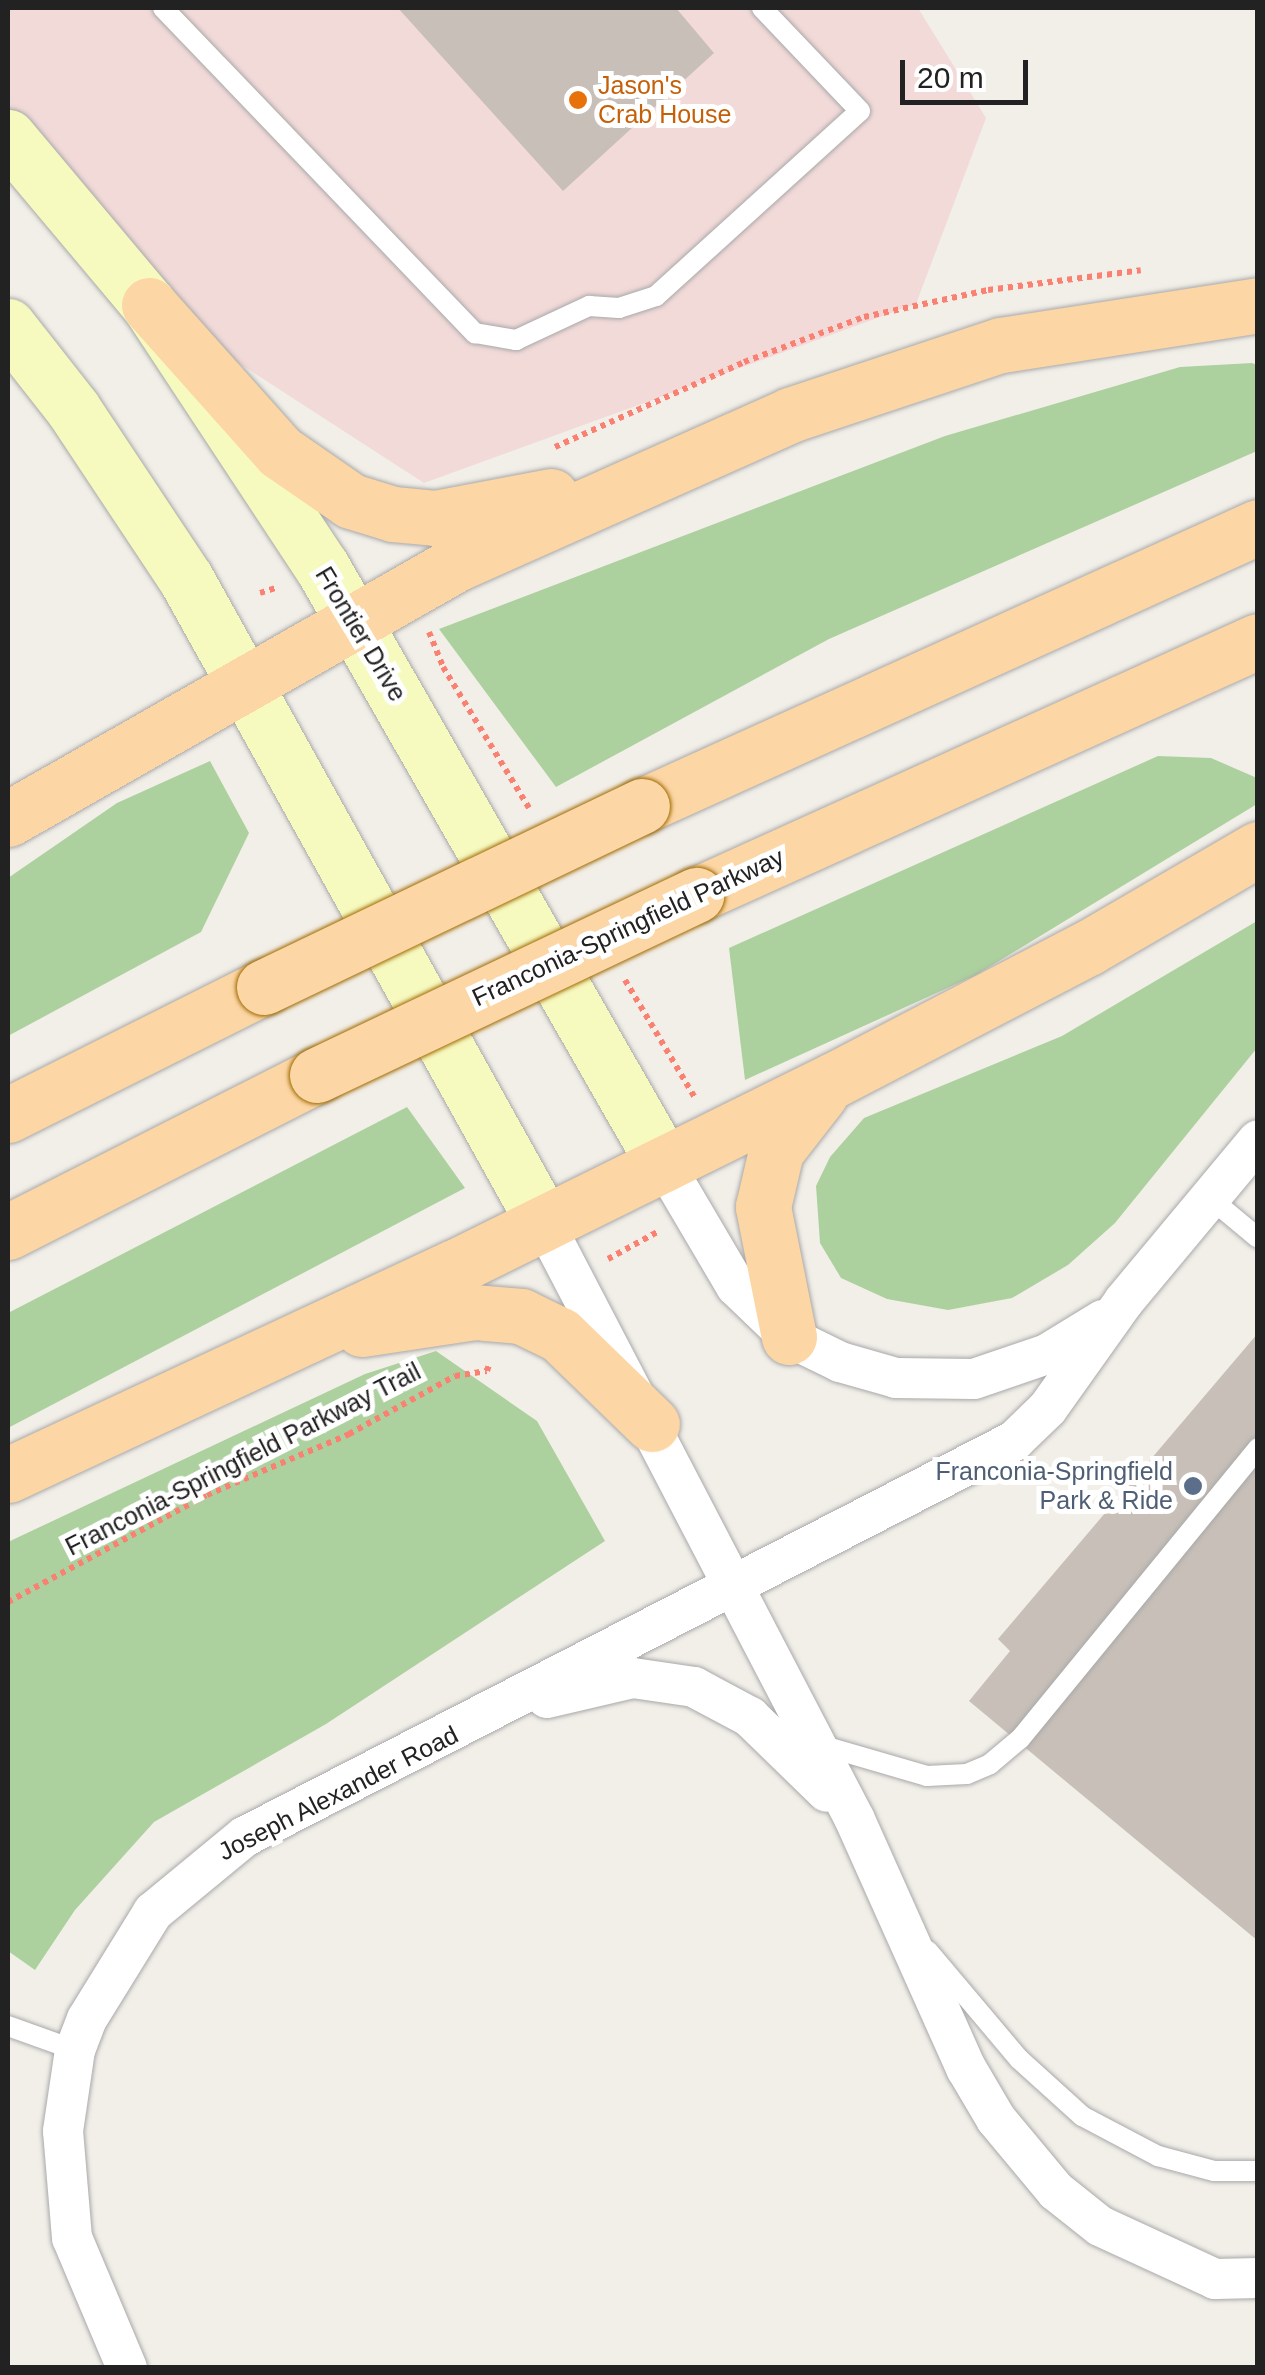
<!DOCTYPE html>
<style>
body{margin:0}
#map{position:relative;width:1265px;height:2375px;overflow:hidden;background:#f2efe9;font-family:Arial,sans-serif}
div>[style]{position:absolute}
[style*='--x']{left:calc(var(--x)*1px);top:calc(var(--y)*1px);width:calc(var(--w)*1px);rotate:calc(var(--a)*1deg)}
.commercial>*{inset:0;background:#f2dad9}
.forest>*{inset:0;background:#add19e}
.building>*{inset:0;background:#c7bfb8}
.path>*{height:6px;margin-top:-3px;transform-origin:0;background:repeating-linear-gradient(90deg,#fa8072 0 5px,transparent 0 10px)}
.roads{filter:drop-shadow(0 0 2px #a9a9a9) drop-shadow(0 0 2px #a9a9a9)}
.service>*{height:20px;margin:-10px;padding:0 10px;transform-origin:10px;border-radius:10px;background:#fff}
.minor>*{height:40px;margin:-20px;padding:0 20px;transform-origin:20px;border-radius:20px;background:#fff}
.secondary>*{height:55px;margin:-27.5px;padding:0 27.5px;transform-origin:27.5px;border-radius:27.5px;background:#f7fabf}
.primary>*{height:55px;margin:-27.5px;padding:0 27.5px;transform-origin:27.5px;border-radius:27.5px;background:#fcd6a4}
.bridges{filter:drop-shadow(0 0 2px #a06b00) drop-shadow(0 0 2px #a06b00)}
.primary-bridge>*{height:55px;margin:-27.5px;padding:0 27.5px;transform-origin:27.5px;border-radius:27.5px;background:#fcd6a4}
.dots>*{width:28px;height:28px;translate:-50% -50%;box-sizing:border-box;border:5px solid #fff;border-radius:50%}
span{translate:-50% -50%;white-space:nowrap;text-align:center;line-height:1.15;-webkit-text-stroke:10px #fff;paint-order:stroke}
.food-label{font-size:25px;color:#c56008}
.left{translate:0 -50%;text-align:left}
.street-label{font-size:25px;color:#222}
.service-label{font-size:25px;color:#4e5e75}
.right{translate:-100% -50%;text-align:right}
.frame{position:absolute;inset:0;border:10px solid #222;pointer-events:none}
.scale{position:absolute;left:900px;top:60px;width:128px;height:45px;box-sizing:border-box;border:5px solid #222;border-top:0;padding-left:12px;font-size:30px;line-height:35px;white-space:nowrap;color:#222;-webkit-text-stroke:8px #fff;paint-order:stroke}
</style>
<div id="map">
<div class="commercial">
<div style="clip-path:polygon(8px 8px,918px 8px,986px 118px,916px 304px,424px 483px,149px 305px,8px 178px)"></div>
</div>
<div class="forest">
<div style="clip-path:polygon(1252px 363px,1257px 365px,1257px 451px,829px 639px,556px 787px,439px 629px,945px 436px,1180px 367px)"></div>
<div style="clip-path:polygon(1158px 756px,1211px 758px,1257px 778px,1257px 804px,976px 975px,745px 1080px,729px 948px)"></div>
<div style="clip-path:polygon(210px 761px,249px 833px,201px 932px,8px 1036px,8px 878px,117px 803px)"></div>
<div style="clip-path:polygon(1257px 921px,1257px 1048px,1115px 1223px,1068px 1265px,1012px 1298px,948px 1310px,887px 1299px,841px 1278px,820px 1243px,816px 1186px,830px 1157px,864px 1118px,1062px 1036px)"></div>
<div style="clip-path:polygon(407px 1107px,465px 1188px,8px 1428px,8px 1313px)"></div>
<div style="clip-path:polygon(436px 1351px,537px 1421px,605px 1541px,326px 1724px,154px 1822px,75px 1910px,35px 1970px,8px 1951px,8px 1542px,365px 1374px)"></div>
</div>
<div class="building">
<div style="clip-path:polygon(398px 8px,676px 8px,714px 53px,563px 191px)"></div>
<div style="clip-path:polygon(1258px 1333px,1258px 1941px,969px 1701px,1010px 1651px,998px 1639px)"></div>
</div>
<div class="path">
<div style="--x:555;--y:447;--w:207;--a:-24.2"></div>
<div style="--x:744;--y:362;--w:128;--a:-20.6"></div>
<div style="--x:864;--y:317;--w:127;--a:-12.3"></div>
<div style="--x:988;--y:290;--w:154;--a:-7.4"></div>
<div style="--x:260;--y:593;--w:19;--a:-18"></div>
<div style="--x:429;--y:632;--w:38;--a:68"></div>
<div style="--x:443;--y:667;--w:165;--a:58.6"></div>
<div style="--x:625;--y:980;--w:137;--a:59.3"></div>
<div style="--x:608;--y:1259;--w:58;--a:-28.8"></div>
<div style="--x:8;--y:1602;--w:226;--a:-28.3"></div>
<div style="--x:207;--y:1495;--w:155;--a:-23.2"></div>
<div style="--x:349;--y:1434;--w:121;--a:-28.7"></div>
<div style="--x:455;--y:1376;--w:32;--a:-9"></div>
<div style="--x:487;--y:1371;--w:9;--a:-72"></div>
</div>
<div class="roads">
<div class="service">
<div style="--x:163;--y:8;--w:451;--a:46.2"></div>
<div style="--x:475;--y:333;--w:42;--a:9.7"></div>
<div style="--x:516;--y:340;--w:81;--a:-25"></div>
<div style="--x:589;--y:306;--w:30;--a:4"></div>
<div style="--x:619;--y:308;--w:39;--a:-18"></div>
<div style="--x:656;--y:296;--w:275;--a:-42.2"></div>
<div style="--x:860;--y:111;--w:142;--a:-133.6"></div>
<div style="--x:1210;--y:1198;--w:62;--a:39.8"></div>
<div style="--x:817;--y:1744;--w:115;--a:16.2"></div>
<div style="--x:927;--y:1776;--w:40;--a:-2.9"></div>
<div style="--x:967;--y:1774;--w:25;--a:-23"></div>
<div style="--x:990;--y:1764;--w:39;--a:-40"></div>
<div style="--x:1020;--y:1739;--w:376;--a:-50.7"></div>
<div style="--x:928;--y:1951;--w:141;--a:49.9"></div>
<div style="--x:1019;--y:2059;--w:85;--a:42.1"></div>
<div style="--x:1082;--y:2116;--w:86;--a:27.8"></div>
<div style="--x:1158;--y:2156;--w:58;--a:15"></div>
<div style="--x:1214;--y:2171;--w:44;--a:0"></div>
<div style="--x:8;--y:2026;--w:71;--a:19.7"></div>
</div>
<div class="minor">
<div style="--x:664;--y:1164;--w:142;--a:59.5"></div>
<div style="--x:736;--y:1286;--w:74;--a:43.9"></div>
<div style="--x:789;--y:1337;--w:57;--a:26.1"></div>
<div style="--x:840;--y:1362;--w:58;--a:15.9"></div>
<div style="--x:896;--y:1378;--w:78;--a:0.7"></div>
<div style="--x:974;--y:1379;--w:77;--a:-18.9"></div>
<div style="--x:1047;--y:1354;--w:66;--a:-31.3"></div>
<div style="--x:544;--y:1223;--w:673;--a:62.48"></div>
<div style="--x:855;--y:1820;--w:272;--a:65.9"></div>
<div style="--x:966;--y:2068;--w:59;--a:59.5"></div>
<div style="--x:996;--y:2119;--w:94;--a:50.2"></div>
<div style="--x:1056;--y:2191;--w:56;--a:38.5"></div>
<div style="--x:1100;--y:2226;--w:127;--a:24.7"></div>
<div style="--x:1215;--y:2279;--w:43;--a:-1.3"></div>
<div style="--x:547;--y:1698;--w:88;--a:-13.1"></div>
<div style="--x:633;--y:1678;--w:62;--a:8.4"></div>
<div style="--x:694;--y:1687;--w:64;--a:28.2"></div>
<div style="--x:750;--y:1717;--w:107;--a:44.2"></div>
<div style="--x:127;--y:2368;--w:141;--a:-112.9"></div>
<div style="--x:72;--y:2238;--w:107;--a:-94.8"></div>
<div style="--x:63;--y:2131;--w:82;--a:-81.6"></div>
<div style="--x:75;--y:2050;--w:33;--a:-69"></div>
<div style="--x:87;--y:2019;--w:126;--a:-58.3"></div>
<div style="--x:153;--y:1912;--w:118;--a:-39.5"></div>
<div style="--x:244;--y:1837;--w:866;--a:-27.22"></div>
<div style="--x:1014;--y:1441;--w:47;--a:-44.1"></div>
<div style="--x:1048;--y:1408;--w:131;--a:-54.6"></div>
<div style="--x:1124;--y:1301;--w:209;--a:-50.2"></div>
</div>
<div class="secondary">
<div style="--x:8;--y:137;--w:219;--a:50"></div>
<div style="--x:149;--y:305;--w:314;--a:56.6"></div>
<div style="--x:322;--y:567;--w:688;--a:60.19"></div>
<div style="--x:8;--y:326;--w:105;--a:51.9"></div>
<div style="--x:73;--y:409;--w:204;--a:56.4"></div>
<div style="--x:186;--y:579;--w:737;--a:60.93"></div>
</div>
<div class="primary">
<div style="--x:149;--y:305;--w:197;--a:48.3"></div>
<div style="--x:280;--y:452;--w:86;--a:34.6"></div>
<div style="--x:351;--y:501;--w:44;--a:17.2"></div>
<div style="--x:393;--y:514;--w:42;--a:5.4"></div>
<div style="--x:435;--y:518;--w:118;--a:-10.7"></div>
<div style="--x:642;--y:806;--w:676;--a:-24.37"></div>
<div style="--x:8;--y:819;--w:515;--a:-29.65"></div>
<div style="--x:456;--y:564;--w:366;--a:-24"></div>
<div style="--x:790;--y:415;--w:222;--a:-18.4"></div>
<div style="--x:1001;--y:345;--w:260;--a:-8.8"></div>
<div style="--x:696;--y:895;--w:617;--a:-24.32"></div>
<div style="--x:8;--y:1115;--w:286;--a:-26.6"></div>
<div style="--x:8;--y:1232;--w:347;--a:-26.9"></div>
<div style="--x:362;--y:1329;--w:114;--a:-8.6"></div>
<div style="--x:475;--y:1312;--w:46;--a:5"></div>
<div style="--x:521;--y:1316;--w:43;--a:26"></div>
<div style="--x:560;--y:1335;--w:128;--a:44.1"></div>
<div style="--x:789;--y:1337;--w:133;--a:-101.3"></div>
<div style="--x:763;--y:1207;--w:57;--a:-76.9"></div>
<div style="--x:776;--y:1151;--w:73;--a:-52.2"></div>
<div style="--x:8;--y:1475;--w:493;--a:-25"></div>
<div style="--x:455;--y:1267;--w:423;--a:-26.3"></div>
<div style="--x:834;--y:1080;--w:286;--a:-27.5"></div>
<div style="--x:1088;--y:948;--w:197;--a:-30.2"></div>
</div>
</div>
<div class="bridges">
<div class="primary-bridge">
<div style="--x:264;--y:987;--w:419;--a:-25.6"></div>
<div style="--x:317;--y:1075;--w:420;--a:-25.4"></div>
</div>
</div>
<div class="dots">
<div style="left:578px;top:100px;background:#e8710a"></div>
<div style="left:1193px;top:1486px;background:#5c6f8a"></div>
</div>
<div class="food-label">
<span class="left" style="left:598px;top:100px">Jason's<br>Crab House</span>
</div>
<div class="street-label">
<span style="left:361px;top:634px;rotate:59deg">Frontier Drive</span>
<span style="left:628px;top:927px;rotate:-25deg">Franconia-Springfield Parkway</span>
<span style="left:243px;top:1459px;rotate:-27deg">Franconia-Springfield Parkway Trail</span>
<span style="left:338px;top:1793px;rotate:-27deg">Joseph Alexander Road</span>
</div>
<div class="service-label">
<span class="right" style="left:1173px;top:1486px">Franconia-Springfield<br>Park &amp; Ride</span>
</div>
<div class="frame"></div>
<div class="scale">20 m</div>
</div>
